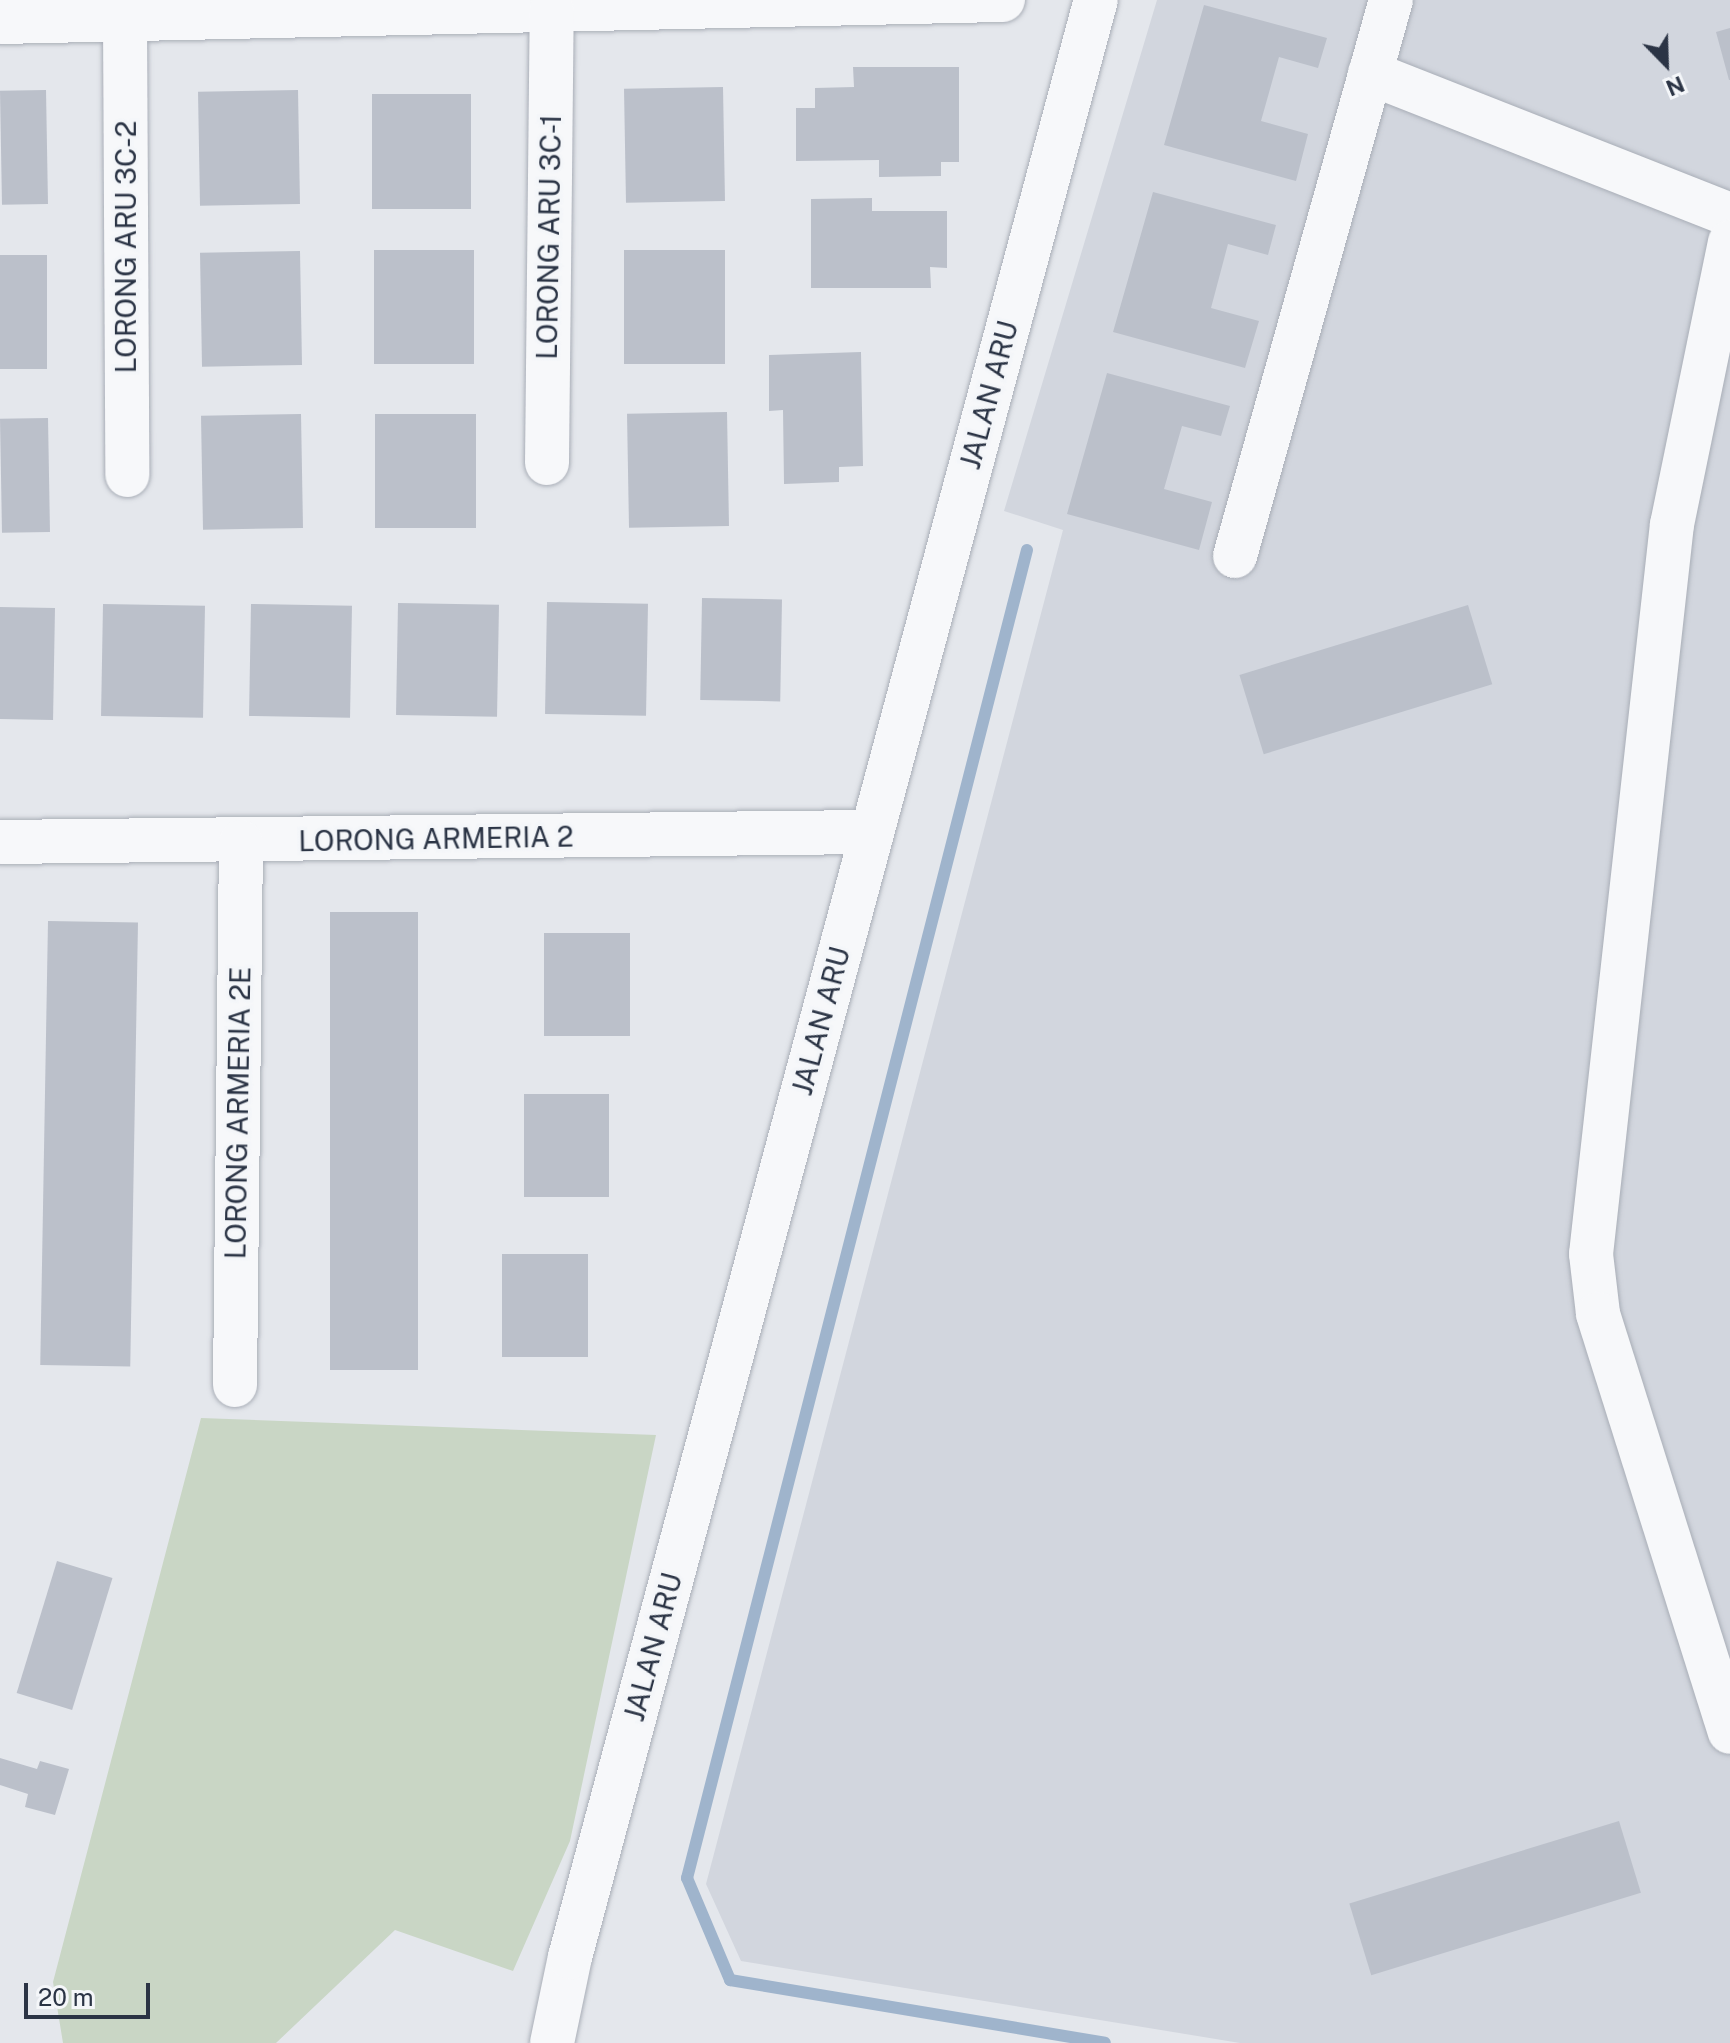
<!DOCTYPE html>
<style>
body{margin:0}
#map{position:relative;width:1730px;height:2043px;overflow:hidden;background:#e4e7ec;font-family:"Public Sans",sans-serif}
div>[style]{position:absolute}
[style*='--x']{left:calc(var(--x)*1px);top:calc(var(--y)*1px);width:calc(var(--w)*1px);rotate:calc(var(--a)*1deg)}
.built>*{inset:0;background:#d2d6de}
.green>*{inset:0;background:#c9d6c5}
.stream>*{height:12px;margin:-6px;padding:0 6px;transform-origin:6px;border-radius:6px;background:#9fb4cc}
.building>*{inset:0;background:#bbc0ca;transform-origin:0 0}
.roads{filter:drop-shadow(0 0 2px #a9aeb7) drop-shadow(0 0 2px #a9aeb7)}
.minor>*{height:44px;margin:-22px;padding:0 22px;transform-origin:22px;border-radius:22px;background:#f7f8fa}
span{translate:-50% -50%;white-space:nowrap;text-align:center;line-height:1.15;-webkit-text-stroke:7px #f4f6f9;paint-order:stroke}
.street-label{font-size:28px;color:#2b3445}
.north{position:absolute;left:1626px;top:24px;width:80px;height:80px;-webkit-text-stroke:6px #f4f6f9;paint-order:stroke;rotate:157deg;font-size:22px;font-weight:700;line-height:32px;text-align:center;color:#2b3445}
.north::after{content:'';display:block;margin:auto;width:28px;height:36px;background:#2b3445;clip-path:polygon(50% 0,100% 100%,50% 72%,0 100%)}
.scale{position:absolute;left:24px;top:1983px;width:126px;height:36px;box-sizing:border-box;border:4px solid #2b3445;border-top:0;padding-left:10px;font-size:24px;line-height:28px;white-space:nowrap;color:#2b3445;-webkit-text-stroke:6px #f4f6f9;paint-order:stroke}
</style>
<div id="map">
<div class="built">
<div style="clip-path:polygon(1157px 0,1730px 0,1730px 2043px,1240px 2043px,741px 1961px,706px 1884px,1063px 530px,1004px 511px)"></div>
</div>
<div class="green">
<div style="clip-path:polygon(201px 1418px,656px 1435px,570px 1841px,513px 1971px,395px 1930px,276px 2043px,63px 2043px,53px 1982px)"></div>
</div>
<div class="stream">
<div style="--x:1027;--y:550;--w:1371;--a:104.36"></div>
<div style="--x:687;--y:1878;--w:111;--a:67.1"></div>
<div style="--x:730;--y:1980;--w:380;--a:9.5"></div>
</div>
<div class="building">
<div style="clip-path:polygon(1204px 5px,1327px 38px,1318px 68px,1279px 57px,1261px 121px,1308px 134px,1296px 181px,1164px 145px)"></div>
<div style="clip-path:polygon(1730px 28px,1730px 80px,1729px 80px,1716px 32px)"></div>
<div style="clip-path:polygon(853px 67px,959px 67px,959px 162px,941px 162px,941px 176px,879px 177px,879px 160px,796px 161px,796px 108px,815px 108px,815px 88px,854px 87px)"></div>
<div style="left:723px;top:87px;width:114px;height:99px;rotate:89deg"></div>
<div style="left:46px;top:90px;width:114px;height:46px;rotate:89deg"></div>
<div style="left:298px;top:90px;width:114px;height:100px;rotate:89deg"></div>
<div style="left:372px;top:94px;width:99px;height:115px"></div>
<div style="clip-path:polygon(1153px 192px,1276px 225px,1268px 255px,1228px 244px,1211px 308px,1259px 321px,1245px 368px,1113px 332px)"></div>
<div style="clip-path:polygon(872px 198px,872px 211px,947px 211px,947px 268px,930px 267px,931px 288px,811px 288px,811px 199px)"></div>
<div style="left:474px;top:250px;width:114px;height:100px;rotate:90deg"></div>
<div style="left:725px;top:250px;width:114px;height:101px;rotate:90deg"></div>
<div style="left:300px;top:251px;width:114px;height:100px;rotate:89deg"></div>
<div style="left:0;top:255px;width:47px;height:114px"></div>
<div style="clip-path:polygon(861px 352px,863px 466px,839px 467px,839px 482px,784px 484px,783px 410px,769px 411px,769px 355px)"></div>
<div style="clip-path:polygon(1107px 373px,1230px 406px,1221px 436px,1182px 426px,1164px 489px,1212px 502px,1199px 550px,1067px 514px)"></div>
<div style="left:727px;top:412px;width:114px;height:100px;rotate:89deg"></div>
<div style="left:301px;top:414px;width:114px;height:100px;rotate:89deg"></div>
<div style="left:476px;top:414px;width:114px;height:101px;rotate:90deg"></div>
<div style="left:48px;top:418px;width:114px;height:48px;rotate:89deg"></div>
<div style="left:702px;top:598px;width:80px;height:102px;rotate:1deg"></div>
<div style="left:547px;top:602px;width:101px;height:112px;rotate:1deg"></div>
<div style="left:398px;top:603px;width:101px;height:112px;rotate:1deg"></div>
<div style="left:103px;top:604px;width:102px;height:112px;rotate:1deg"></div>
<div style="left:251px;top:604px;width:101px;height:112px;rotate:1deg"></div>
<div style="left:1468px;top:605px;width:83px;height:239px;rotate:73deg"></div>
<div style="left:0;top:607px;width:55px;height:112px;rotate:1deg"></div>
<div style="left:330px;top:912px;width:88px;height:458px"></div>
<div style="left:48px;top:921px;width:90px;height:444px;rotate:1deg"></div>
<div style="left:544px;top:933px;width:86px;height:103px"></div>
<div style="left:524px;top:1094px;width:85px;height:103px"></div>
<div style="left:502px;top:1254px;width:86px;height:103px"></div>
<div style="left:57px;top:1561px;width:58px;height:138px;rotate:17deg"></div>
<div style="clip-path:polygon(0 1758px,37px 1769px,40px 1761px,69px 1769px,55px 1815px,25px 1807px,28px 1794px,0 1785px)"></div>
<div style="left:1619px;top:1821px;width:75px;height:282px;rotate:73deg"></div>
</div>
<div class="roads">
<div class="minor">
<div style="--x:125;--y:19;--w:456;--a:89.7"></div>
<div style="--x:0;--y:22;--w:1003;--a:-1.26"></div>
<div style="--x:1370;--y:73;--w:387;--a:21.5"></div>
<div style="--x:1730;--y:242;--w:288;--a:101.6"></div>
<div style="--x:1672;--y:524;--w:734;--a:96.33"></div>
<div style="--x:1591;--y:1254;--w:60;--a:83.3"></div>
<div style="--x:1598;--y:1314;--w:438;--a:72.5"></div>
<div style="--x:547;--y:463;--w:453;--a:-89.4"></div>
<div style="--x:1235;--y:556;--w:577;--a:-74.33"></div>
<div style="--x:0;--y:842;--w:872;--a:-0.66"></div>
<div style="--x:235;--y:1385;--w:543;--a:-89.37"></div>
<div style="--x:552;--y:2043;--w:88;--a:-78.2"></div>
<div style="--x:570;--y:1957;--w:2026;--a:-74.96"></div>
</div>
</div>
<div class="street-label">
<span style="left:549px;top:237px;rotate:-89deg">LORONG ARU 3C-1</span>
<span style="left:126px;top:247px;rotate:-90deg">LORONG ARU 3C-2</span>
<span style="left:989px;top:395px;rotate:-75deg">JALAN ARU</span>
<span style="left:436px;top:839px;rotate:-1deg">LORONG ARMERIA 2</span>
<span style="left:821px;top:1021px;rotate:-75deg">JALAN ARU</span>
<span style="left:238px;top:1113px;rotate:-89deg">LORONG ARMERIA 2E</span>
<span style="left:653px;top:1647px;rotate:-75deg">JALAN ARU</span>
</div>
<div class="north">N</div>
<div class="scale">20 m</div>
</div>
